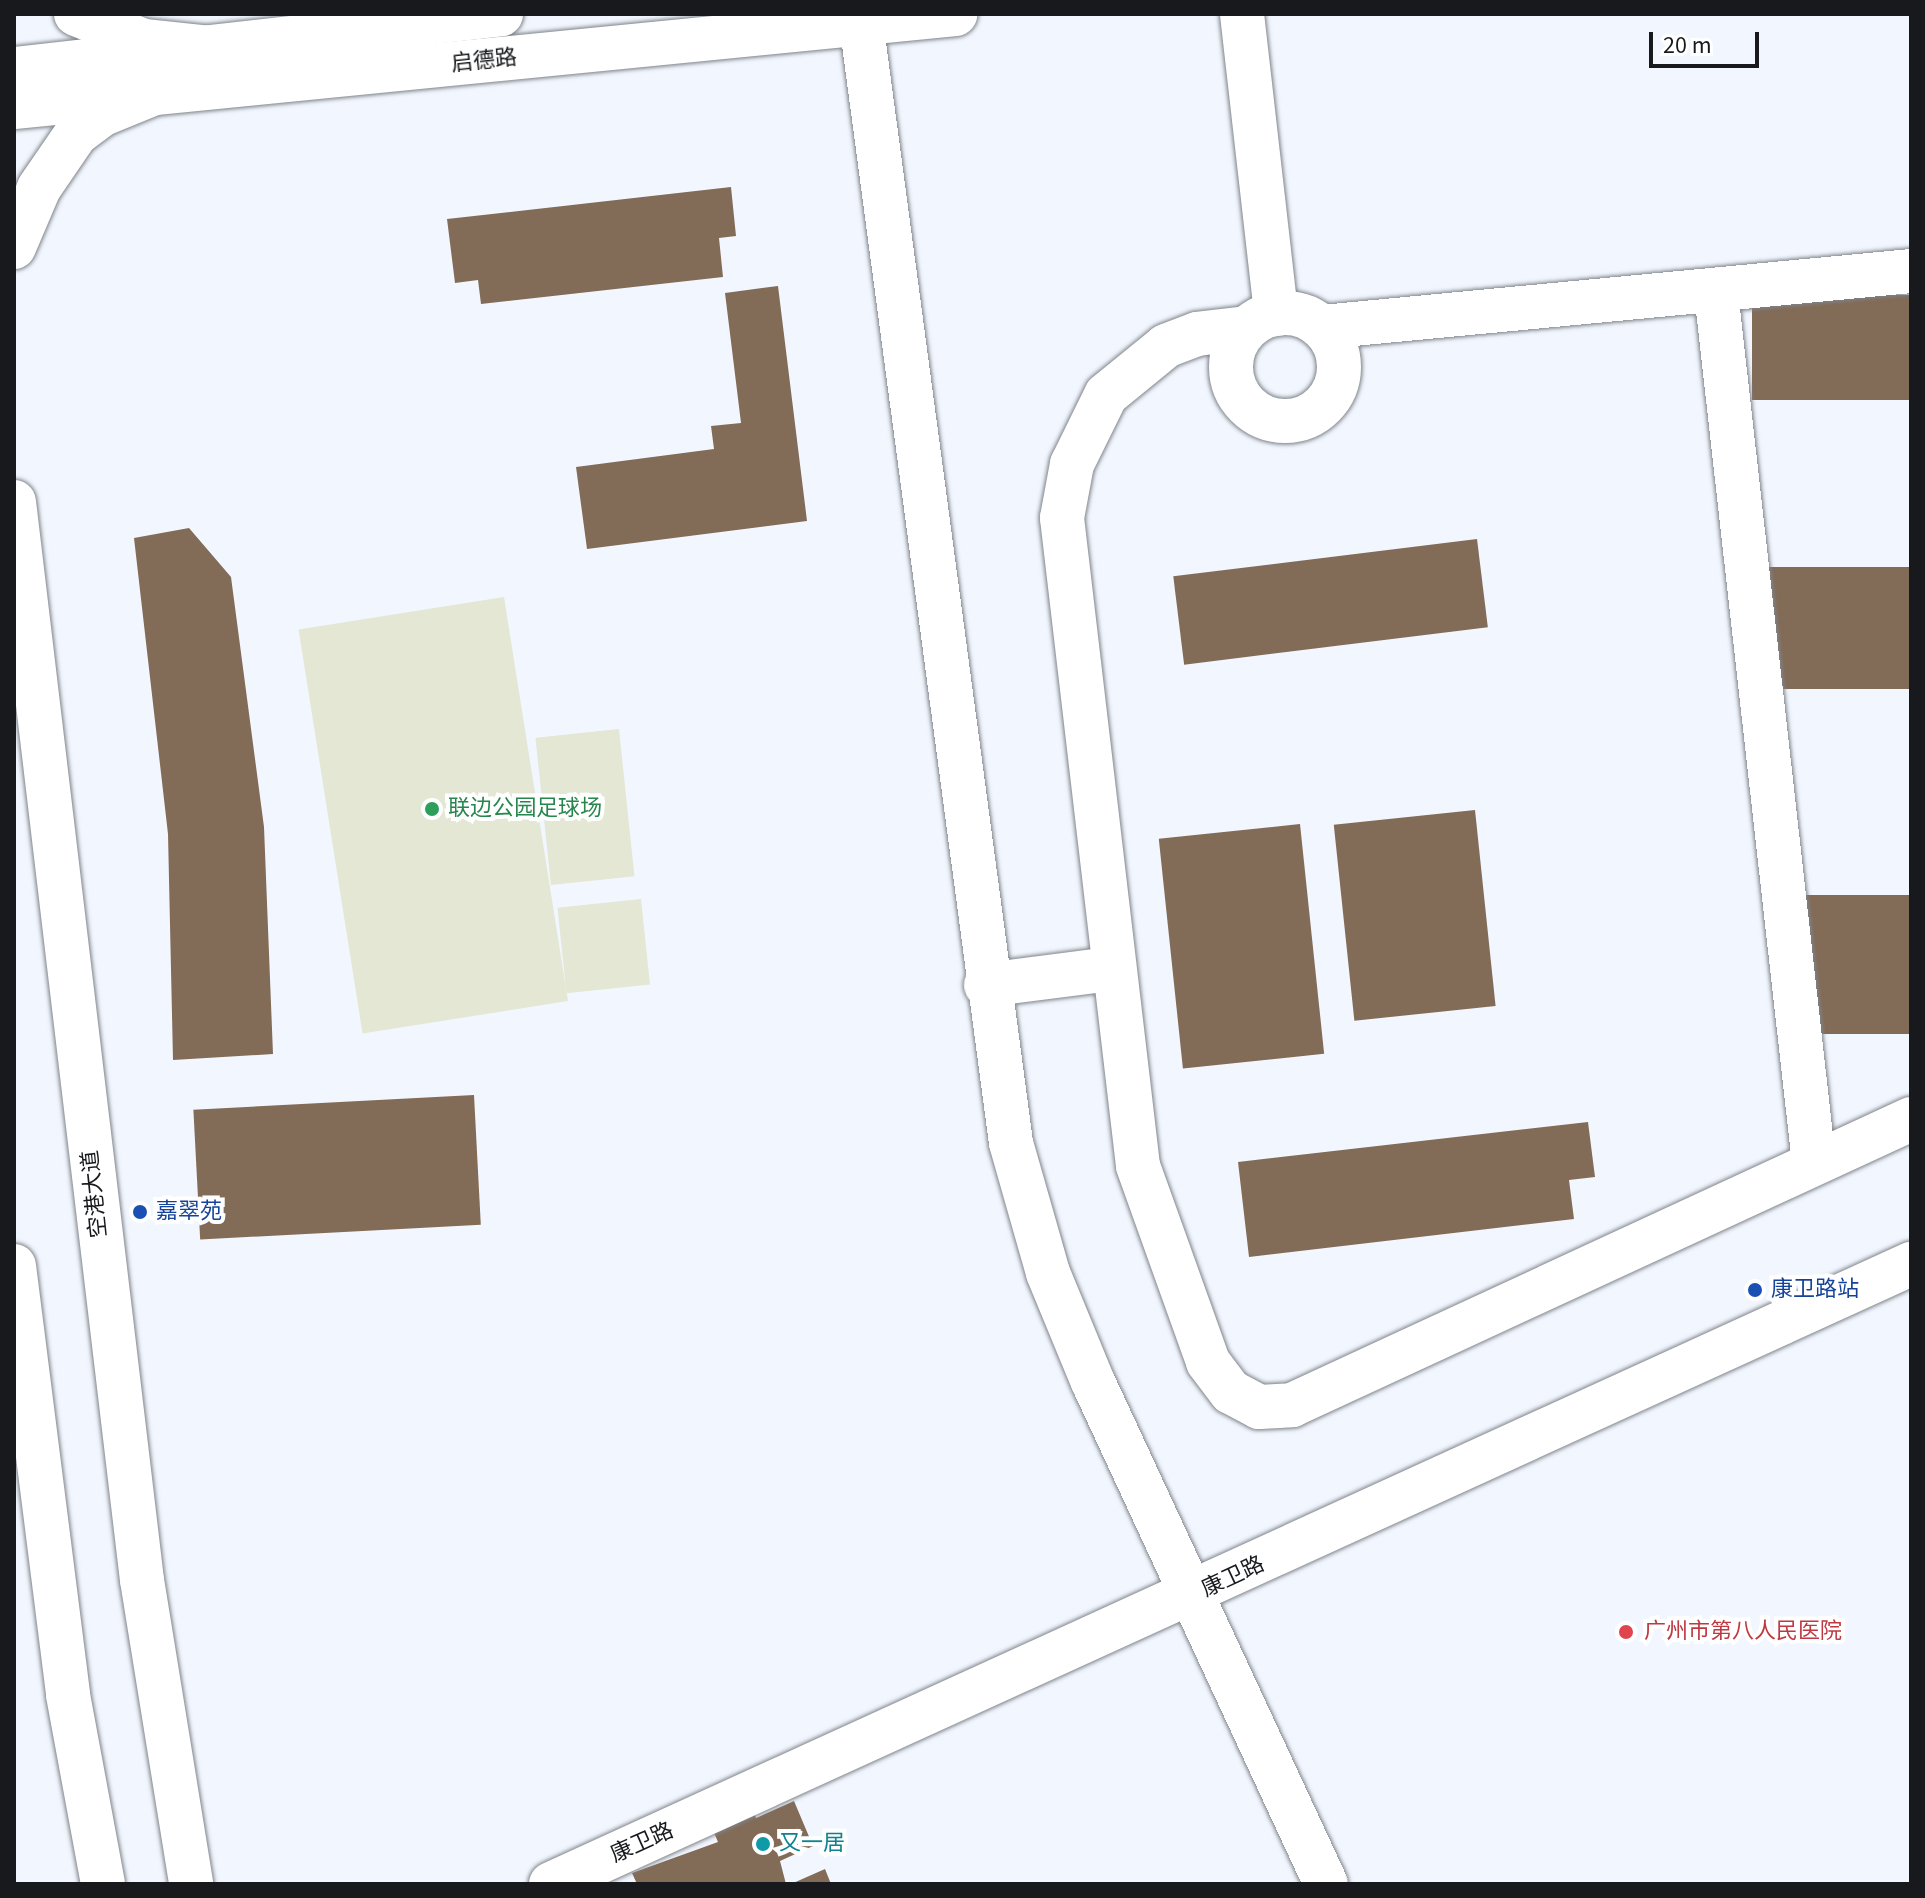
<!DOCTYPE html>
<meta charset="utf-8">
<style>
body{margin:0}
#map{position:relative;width:1925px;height:1898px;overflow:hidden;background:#f2f7ff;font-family:"Source Sans 3","Noto Sans SC",sans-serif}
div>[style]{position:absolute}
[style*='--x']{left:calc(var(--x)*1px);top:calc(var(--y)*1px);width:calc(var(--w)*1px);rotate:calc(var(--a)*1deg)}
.green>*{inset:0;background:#e3e7d4;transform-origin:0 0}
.building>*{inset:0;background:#826b57;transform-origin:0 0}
.roads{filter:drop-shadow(0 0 2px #80848b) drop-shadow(0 0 2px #80848b)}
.minor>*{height:44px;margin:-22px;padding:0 22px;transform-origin:22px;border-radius:22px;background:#fff}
.minor>.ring{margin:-22px;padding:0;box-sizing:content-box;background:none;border:44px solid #fff;border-radius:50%}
.major>*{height:44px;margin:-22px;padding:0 22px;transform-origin:22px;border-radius:22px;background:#fff}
.dots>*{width:22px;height:22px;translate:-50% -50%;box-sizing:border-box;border:4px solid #fff;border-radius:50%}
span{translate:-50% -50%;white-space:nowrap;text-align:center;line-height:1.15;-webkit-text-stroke:8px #fff;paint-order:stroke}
.street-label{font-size:22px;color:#17191c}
.leisure-label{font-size:22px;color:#27864d}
.left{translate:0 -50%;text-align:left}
.transit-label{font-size:22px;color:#164399}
.health-label{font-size:22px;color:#be3a42}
.culture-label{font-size:22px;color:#0d838f}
.frame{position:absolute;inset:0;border:16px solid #17191c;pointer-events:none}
.scale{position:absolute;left:1649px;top:32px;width:110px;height:36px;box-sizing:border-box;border:4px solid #17191c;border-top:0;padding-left:10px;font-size:24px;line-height:28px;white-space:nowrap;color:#17191c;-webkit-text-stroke:6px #fff;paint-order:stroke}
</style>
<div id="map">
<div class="green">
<div style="left:504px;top:597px;width:409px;height:208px;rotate:81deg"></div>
<div style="left:619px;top:729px;width:148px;height:84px;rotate:84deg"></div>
<div style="left:641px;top:899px;width:86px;height:84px;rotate:84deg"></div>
</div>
<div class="building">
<div style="clip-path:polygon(731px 187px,736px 236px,719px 238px,723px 277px,481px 304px,478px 280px,455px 283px,447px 219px)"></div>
<div style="clip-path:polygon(778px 286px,807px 521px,587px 549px,576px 467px,714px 449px,711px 426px,741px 423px,725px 293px)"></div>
<div style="left:1911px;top:295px;width:105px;height:159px;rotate:90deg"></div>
<div style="clip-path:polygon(189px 528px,231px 577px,264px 827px,273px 1054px,173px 1060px,168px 834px,134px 538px)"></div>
<div style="left:1477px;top:539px;width:89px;height:306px;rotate:83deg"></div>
<div style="left:1911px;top:567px;width:122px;height:153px;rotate:90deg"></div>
<div style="left:1475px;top:810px;width:197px;height:142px;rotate:84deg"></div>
<div style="left:1300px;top:824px;width:231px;height:142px;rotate:84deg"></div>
<div style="left:1911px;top:895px;width:139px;height:106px;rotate:90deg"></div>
<div style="left:474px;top:1095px;width:130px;height:281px;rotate:87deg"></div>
<div style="clip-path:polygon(1588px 1122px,1595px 1177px,1569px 1180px,1574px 1219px,1249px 1257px,1238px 1162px)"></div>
<div style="clip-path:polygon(794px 1801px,813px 1846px,780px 1861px,786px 1884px,637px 1884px,632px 1873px,718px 1842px,712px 1828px,753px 1810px,756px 1818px)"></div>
<div style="clip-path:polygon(825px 1869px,831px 1884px,791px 1884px)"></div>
</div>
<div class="roads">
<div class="minor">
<div style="--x:860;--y:14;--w:1139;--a:82.38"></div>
<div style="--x:1011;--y:1143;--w:135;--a:74.1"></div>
<div style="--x:1048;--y:1273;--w:118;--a:67.6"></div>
<div style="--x:1093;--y:1382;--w:553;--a:65.1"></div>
<div style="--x:1242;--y:14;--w:302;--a:83.5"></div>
<div style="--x:14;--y:69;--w:490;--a:-6.4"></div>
<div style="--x:14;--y:107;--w:946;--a:-5.64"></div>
<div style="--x:1716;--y:292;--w:876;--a:83.58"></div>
<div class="ring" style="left:1231px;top:313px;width:64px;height:64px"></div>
<div style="--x:1322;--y:327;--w:592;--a:-5.43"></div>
<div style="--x:1247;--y:328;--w:50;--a:173.2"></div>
<div style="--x:1197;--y:334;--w:33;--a:159"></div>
<div style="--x:1166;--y:346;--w:77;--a:140.8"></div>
<div style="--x:1106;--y:395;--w:77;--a:116.2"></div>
<div style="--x:1072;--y:464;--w:55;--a:100.5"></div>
<div style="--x:1062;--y:518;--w:652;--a:83.31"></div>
<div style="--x:1138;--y:1166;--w:208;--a:70.3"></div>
<div style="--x:1208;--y:1362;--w:38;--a:53"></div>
<div style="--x:1231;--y:1392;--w:32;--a:28"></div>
<div style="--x:1259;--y:1407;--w:33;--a:-3"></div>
<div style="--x:1292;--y:1405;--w:682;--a:-24.8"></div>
<div style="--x:986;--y:985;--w:126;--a:-7.3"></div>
<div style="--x:551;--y:1884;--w:1495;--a:-24.51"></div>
</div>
<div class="major">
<div style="--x:76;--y:14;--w:73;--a:21.7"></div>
<div style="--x:144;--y:41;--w:78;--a:5.9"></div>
<div style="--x:14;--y:247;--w:64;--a:-67"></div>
<div style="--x:39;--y:188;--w:65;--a:-55.6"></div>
<div style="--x:76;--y:134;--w:31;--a:-37"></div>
<div style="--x:101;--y:115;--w:55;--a:-22.4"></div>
<div style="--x:14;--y:502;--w:1086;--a:83.23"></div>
<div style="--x:142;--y:1580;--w:308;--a:80.8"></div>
<div style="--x:14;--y:1266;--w:432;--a:82.8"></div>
<div style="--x:68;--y:1695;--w:192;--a:79.5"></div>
</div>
</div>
<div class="dots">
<div style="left:432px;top:809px;background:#2e9e5b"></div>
<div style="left:140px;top:1212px;background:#1a4fb4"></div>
<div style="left:1755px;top:1290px;background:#1a4fb4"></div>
<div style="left:1626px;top:1632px;background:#e0444e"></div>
<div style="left:763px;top:1844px;background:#0f9aa8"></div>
</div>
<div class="street-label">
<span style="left:484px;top:61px;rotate:-6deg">启德路</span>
<span style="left:95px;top:1194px;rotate:-96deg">空港大道</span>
<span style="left:1233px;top:1577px;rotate:-25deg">康卫路</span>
<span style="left:642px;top:1843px;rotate:-24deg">康卫路</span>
</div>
<div class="leisure-label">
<span class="left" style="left:448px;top:809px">联边公园足球场</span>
</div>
<div class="transit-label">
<span class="left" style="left:156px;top:1212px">嘉翠苑</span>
<span class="left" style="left:1771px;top:1290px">康卫路站</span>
</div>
<div class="health-label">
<span class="left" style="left:1644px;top:1632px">广州市第八人民医院</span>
</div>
<div class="culture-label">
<span class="left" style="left:779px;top:1844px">又一居</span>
</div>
<div class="frame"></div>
<div class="scale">20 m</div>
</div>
